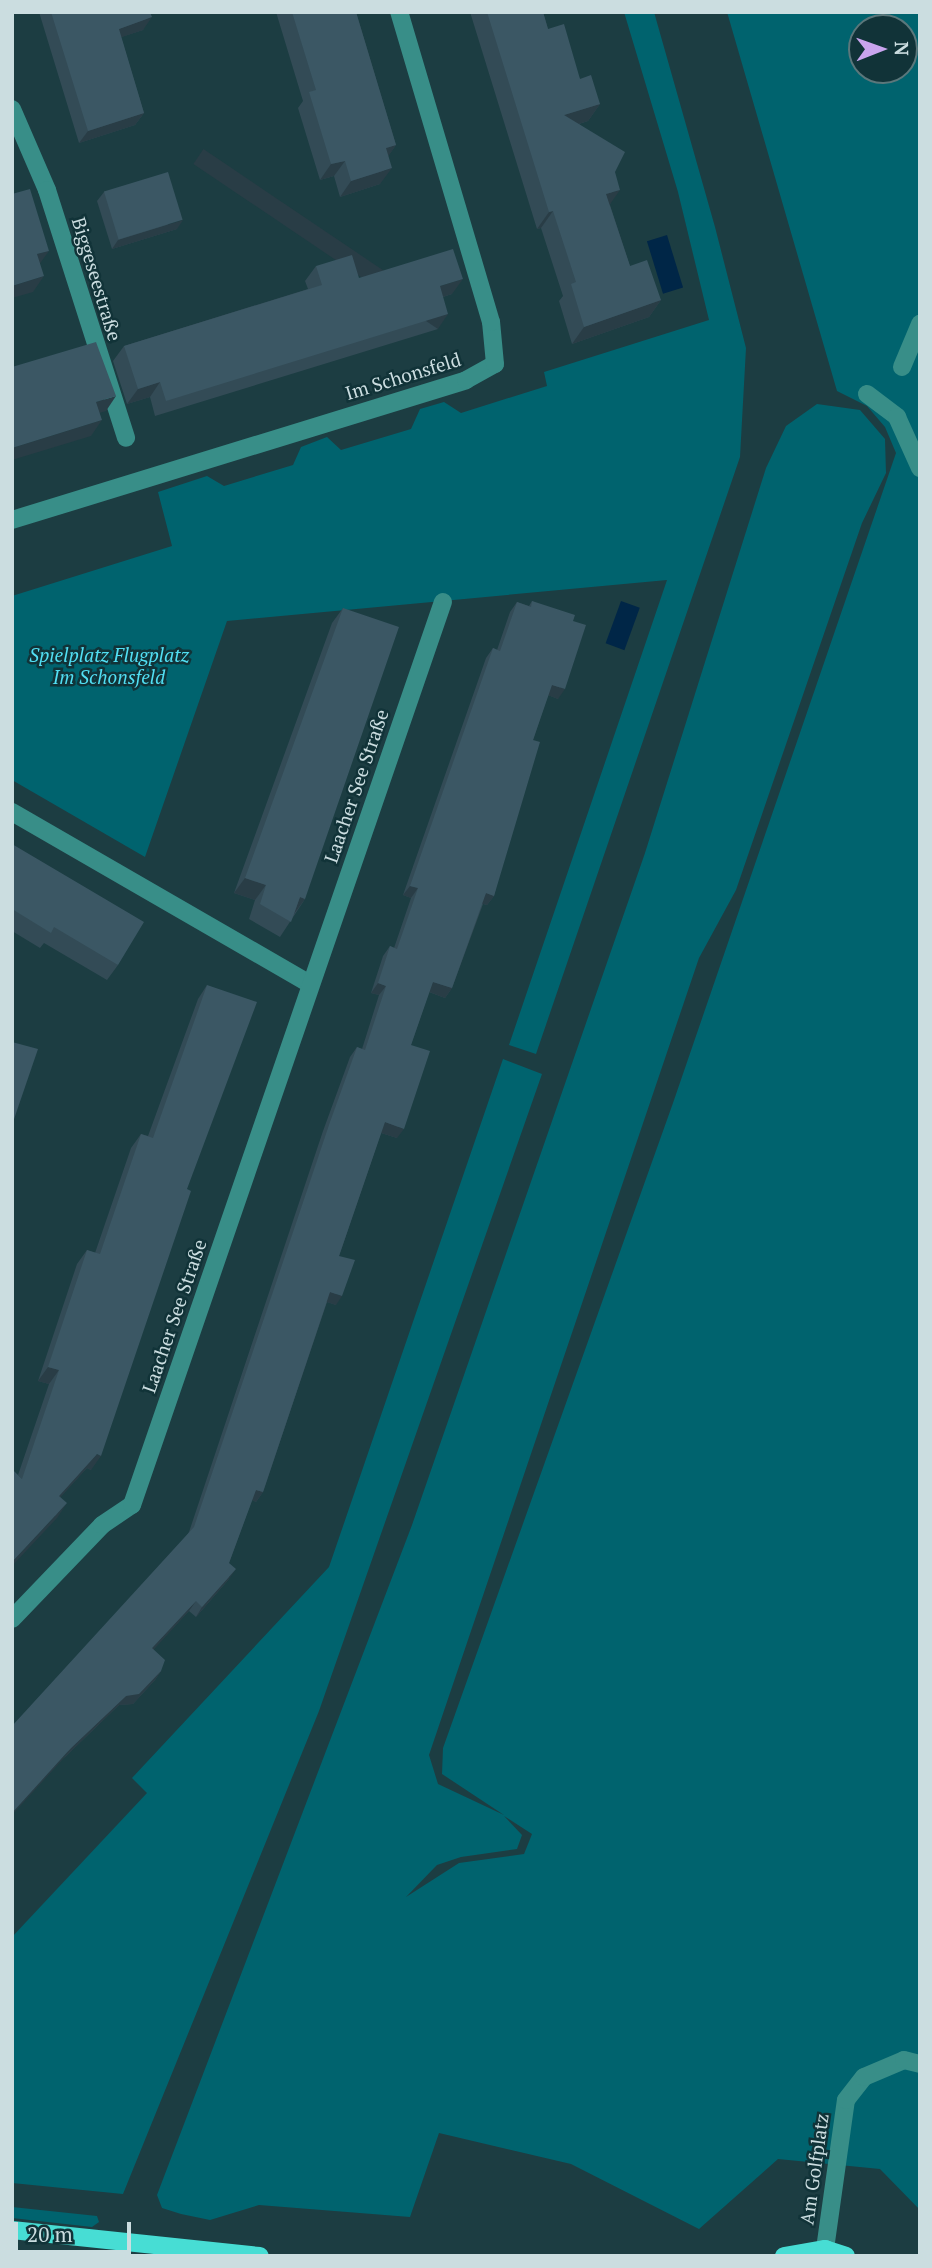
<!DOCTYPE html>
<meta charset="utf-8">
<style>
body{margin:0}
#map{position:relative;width:932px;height:2268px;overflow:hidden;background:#1c3d42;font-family:"PT Serif",serif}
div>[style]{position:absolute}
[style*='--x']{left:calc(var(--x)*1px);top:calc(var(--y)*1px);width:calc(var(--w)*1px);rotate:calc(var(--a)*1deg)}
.green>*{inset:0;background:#00636e}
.water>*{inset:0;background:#002647;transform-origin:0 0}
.minor>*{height:18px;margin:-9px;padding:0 9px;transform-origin:9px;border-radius:9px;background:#388e88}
.major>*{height:18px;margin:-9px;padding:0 9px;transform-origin:9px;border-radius:9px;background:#47ddd4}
.wall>*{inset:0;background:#334b56}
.shaded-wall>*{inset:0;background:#293d46;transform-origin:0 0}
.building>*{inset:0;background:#3b5764;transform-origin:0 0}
span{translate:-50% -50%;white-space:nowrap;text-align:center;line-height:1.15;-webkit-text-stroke:5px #113338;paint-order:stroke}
.street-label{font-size:19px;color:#cbdde0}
.park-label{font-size:19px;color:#51dff3;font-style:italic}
.frame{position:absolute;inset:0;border:14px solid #cbdde0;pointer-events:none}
.north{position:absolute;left:848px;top:14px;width:70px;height:70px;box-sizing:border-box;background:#113338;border:2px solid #5b777b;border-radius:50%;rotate:89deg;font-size:19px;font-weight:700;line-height:28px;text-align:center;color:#cbdde0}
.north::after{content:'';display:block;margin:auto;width:24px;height:32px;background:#c9a5ee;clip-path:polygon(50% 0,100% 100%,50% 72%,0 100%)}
.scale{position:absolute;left:14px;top:2222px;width:117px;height:32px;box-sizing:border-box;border:4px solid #cbdde0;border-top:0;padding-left:9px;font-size:21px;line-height:24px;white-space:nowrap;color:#cbdde0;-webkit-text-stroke:5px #113338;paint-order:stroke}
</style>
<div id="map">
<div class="green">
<div style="clip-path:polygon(624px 12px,654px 12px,715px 227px,746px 348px,740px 457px,536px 1054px,509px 1045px,667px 580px,227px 621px,145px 857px,12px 780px,12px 596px,172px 546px,158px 492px,207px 476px,224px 486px,293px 465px,301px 447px,327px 437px,341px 450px,411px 429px,420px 409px,444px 402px,461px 413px,547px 386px,544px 372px,709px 320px,678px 192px)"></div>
<div style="clip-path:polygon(evenodd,727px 12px,920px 12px,920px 2210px,880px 2169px,778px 2159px,699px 2229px,571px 2164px,439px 2133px,410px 2217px,259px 2205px,210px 2220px,181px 2214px,162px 2208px,157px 2195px,412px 1525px,645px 853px,766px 468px,786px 426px,817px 404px,860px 410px,885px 439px,886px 473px,862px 523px,736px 890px,699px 958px,429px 1755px,438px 1784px,504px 1815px,442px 1774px,443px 1748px,673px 1103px,896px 453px,885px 427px,867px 406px,837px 391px,727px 12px,862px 28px,904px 28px,904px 70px,862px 70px,862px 28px,727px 12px,504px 1816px,532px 1834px,524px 1854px,459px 1863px,406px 1897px,437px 1865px,461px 1857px,517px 1849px,522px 1835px,504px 1816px)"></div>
<div style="clip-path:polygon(503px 1059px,542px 1074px,319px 1711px,123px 2194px,12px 2183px,12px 1937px,147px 1793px,132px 1778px,329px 1567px)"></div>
<div style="clip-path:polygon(12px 2207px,97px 2216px,99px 2222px,92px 2227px,12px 2218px)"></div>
</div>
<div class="water">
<div style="left:667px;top:235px;width:55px;height:21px;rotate:73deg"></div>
<div style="left:621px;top:601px;width:20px;height:45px;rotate:20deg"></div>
</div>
<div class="minor">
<div style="--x:12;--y:109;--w:88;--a:66.6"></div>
<div style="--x:47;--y:190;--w:260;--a:72.3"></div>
<div style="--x:902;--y:367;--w:47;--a:-67.3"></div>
<div style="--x:867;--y:394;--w:38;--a:37"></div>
<div style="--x:897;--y:417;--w:56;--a:65.7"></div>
<div style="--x:12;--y:520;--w:475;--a:-17.1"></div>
<div style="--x:466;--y:380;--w:33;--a:-29"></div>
<div style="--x:495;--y:364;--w:42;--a:-95.4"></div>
<div style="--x:491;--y:322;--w:323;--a:-106.5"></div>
<div style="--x:12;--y:812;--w:344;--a:30"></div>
<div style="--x:12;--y:1619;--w:130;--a:-46.2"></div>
<div style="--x:102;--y:1525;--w:36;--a:-34"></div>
<div style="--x:132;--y:1505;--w:955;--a:-71"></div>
<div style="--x:825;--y:2249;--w:150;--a:-82"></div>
<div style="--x:846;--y:2100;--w:29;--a:-52"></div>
<div style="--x:864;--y:2077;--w:43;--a:-23"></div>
<div style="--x:904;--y:2060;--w:16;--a:14"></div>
</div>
<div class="major">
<div style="--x:12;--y:2230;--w:249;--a:6"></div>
<div style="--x:784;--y:2256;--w:42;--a:-9.7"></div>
<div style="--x:825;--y:2249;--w:22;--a:18"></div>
</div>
<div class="wall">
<div style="clip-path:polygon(39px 12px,150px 12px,143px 30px,121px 37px,144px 113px,135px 125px,79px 143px)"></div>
<div style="clip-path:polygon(276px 12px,356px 12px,396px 145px,388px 156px,380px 184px,340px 197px,334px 176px,320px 180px,298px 108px,303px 101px)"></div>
<div style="clip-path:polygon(470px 12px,543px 12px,548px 29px,580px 79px,600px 104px,588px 121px,579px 124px,615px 172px,610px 205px,630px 266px,661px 300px,649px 317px,572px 344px,559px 301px,563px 296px,541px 228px,537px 229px)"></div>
<div style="clip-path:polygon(104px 192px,177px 229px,112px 249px,97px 201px)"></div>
<div style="clip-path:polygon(316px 266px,359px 278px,452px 294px,443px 297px,438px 329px,155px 416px,150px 397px,127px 404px,113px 361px,124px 346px,308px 289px,305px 281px)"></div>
<div style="clip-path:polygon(532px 601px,573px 621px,558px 699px,548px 695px,533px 740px,494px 896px,487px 905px,483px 904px,452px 988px,445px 998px,429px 992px,411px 1045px,397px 1138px,381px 1133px,339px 1256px,336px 1305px,327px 1302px,263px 1492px,256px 1502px,252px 1500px,229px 1563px,229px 1579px,196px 1617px,189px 1611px,153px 1649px,161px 1671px,155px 1680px,133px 1704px,119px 1705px,64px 1758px,189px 1532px,323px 1131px,350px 1057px,357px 1047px,362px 1049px,379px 995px,371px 993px,383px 956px,390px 946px,394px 948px,411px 898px,403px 895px,486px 658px,493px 648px,497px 650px,510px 612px,517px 602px,529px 606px)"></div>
<div style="clip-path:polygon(343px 608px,305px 899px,280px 937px,249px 919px,255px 900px,234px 893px,332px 623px)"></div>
<div style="clip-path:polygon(12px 844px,118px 965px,107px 980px,44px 943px,40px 948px,12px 931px)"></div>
<div style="clip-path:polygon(207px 985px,187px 1189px,91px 1470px,87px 1468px,60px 1497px,57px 1518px,18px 1475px,49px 1384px,38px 1381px,77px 1264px,87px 1250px,95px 1253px,131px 1148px,141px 1134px,148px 1136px,198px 999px)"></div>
</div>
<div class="shaded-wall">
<div style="clip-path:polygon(152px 17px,143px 30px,110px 41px,119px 29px)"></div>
<div style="clip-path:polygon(600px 104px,588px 121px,552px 132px,564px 115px)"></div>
<div style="clip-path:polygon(144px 113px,135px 125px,79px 143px,88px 131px)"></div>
<div style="clip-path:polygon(396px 145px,385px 161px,386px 148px)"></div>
<div style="clip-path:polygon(345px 161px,334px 176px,320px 180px,331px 164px)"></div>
<div style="clip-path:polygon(392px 168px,380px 184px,340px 197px,351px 181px)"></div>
<div style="clip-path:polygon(620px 190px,608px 207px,606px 194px)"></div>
<div style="clip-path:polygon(553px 211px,541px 228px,537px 229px,549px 212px)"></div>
<div style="clip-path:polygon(183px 220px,177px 229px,112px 249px,118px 240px)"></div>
<div style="clip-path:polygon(49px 251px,38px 266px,37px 254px)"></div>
<div style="clip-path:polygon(44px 276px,33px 292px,12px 298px,12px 286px)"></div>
<div style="clip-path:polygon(463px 279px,452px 294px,429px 301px,440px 286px)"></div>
<div style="clip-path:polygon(661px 300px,649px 317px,572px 344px,584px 327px)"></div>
<div style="left:448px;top:314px;width:18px;height:295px;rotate:124deg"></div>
<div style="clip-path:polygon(160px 382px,150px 397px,127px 404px,138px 389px)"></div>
<div style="clip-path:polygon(116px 396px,106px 411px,85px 417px,96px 402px)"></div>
<div style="clip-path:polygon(102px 420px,91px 436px,12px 460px,12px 448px)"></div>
<div style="clip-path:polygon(552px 685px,565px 689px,558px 699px,545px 694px)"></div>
<div style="clip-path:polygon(245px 878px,266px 885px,255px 900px,234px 893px)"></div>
<div style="clip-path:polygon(410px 886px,418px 888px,411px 898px,403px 895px)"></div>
<div style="clip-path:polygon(486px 893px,494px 896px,487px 905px,480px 903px)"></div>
<div style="clip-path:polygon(300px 897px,305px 899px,294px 914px)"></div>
<div style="clip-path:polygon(433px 982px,452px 988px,445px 998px,427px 991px)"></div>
<div style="clip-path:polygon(378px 983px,386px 986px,379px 995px,371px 993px)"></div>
<div style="clip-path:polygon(385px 1122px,404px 1129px,397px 1138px,378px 1132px)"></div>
<div style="clip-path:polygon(330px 1292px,342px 1296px,336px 1305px,324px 1301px)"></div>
<div style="clip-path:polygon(48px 1367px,59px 1370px,49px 1384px,38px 1381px)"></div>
<div style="clip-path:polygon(97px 1454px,101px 1456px,91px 1470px,87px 1468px,49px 1510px,59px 1496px)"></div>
<div style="clip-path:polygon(256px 1490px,263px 1492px,256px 1502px,250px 1499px)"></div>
<div style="clip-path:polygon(67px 1503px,57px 1518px,12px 1566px,12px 1562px)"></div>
<div style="clip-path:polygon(236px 1569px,229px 1579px,196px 1617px,202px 1607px)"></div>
<div style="clip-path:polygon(196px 1601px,189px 1611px,146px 1658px,152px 1648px)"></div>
<div style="clip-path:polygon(161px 1671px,155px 1680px,133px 1704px,119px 1705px,64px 1758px,12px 1815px,12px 1813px,71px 1748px,126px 1696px)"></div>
</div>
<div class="building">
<div style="clip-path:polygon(51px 12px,150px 12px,152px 17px,119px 29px,144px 113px,88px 131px)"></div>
<div style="clip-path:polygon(292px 12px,356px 12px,396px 145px,386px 148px,392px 168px,351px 181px,345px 161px,331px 164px,309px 92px,316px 90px)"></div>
<div style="clip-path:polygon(487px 12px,543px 12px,548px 29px,564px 24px,580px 79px,591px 75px,600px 104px,564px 115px,625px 152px,615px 172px,620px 190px,606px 194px,630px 266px,647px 260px,661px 300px,584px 327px,571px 284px,576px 282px,553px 211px,549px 212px)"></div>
<div style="left:168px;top:172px;width:50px;height:67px;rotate:73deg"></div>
<div style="clip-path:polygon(30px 189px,49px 251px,37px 254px,44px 276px,12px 286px,12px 194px)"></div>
<div style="clip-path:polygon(453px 249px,463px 279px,440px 286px,448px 314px,166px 401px,160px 382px,138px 389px,124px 346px,322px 285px,316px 266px,352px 255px,359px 278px)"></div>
<div style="clip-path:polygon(96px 342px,116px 396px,96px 402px,102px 420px,12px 448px,12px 367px)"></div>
<div style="clip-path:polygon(532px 601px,575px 615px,573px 621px,586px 625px,565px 689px,552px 685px,533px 740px,540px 742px,494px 896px,486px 893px,452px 988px,433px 982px,411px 1045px,430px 1051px,404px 1129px,385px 1122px,339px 1256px,355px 1260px,342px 1296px,330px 1292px,263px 1492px,256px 1490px,229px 1563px,236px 1569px,202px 1607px,196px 1601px,152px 1648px,165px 1660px,161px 1671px,139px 1694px,126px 1696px,71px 1748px,12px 1813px,12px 1726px,194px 1527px,330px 1122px,357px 1047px,365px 1050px,386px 986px,378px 983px,390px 946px,397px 949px,418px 888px,410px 886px,493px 648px,500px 651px,517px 602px,531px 607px)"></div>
<div style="clip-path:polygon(343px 608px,399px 627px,305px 899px,300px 897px,291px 922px,260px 904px,266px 885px,245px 878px)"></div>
<div style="clip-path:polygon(12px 844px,144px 922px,118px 965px,54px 927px,51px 933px,12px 909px)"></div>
<div style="clip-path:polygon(207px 985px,257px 1002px,187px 1189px,191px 1191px,101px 1456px,97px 1454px,59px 1496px,67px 1503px,12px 1562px,12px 1469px,22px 1479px,59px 1370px,48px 1367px,87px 1250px,100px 1254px,141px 1134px,153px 1138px)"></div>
<div style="clip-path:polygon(12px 1042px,38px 1049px,12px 1125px)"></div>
</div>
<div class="street-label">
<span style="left:97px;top:279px;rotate:73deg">Biggeseestraße</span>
<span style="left:403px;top:376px;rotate:-17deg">Im Schonsfeld</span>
<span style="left:356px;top:786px;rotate:-71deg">Laacher See Straße</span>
<span style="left:174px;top:1316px;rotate:-71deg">Laacher See Straße</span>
<span style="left:814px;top:2169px;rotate:-82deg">Am Golfplatz</span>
</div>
<div class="park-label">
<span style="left:109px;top:666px">Spielplatz Flugplatz<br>Im Schonsfeld</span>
</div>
<div class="frame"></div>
<div class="north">N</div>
<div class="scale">20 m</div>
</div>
